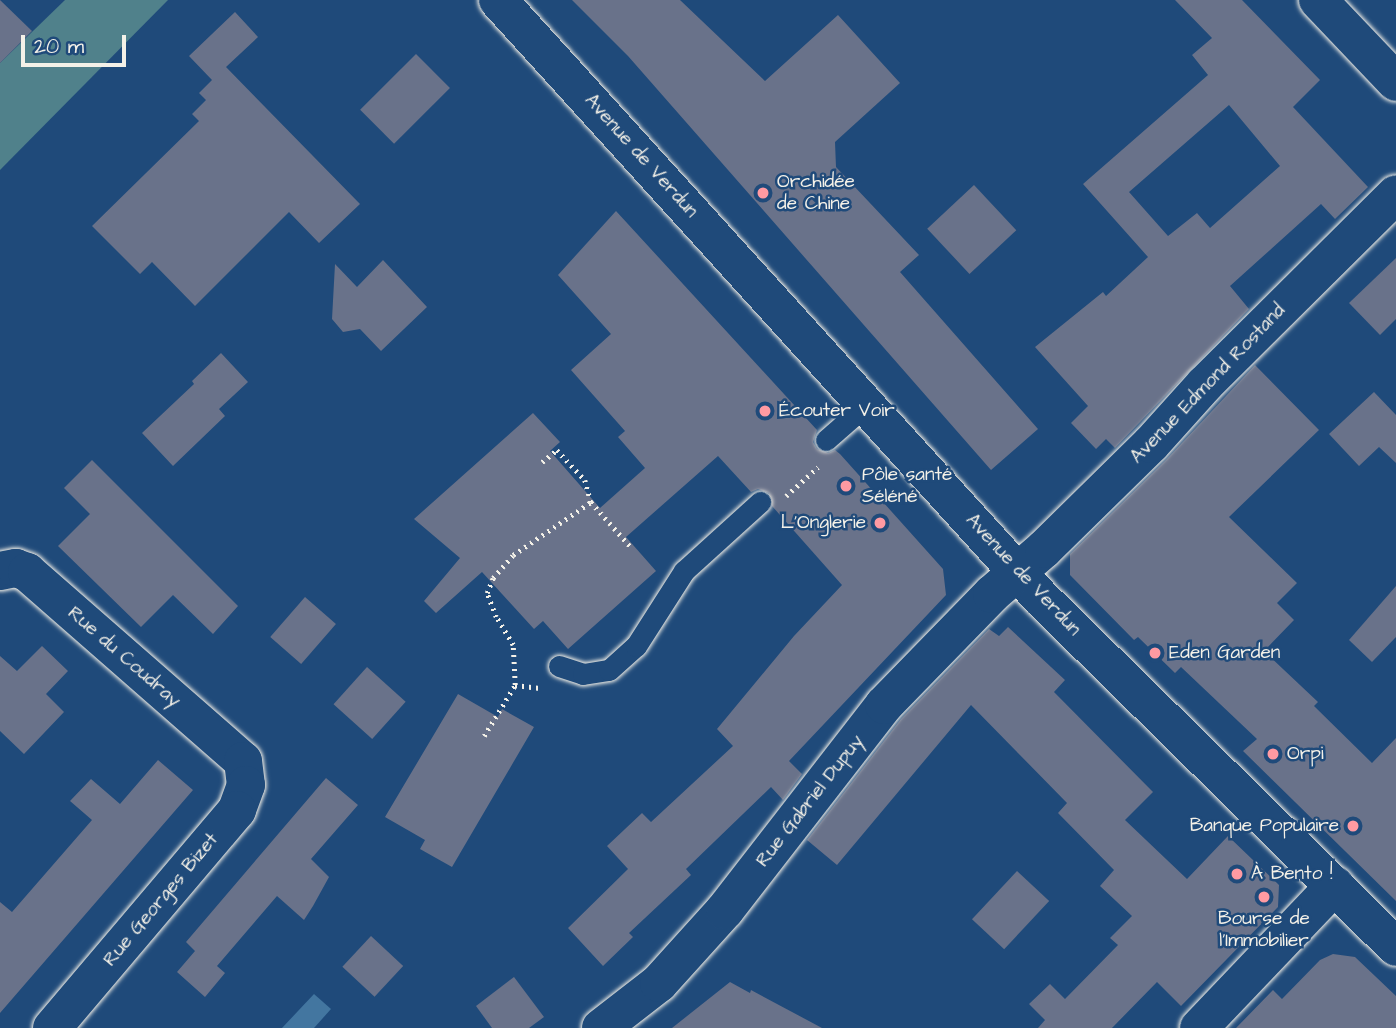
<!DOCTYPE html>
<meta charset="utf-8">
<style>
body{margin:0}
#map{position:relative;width:1396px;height:1028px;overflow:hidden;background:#1f4a7a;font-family:"Architects Daughter",sans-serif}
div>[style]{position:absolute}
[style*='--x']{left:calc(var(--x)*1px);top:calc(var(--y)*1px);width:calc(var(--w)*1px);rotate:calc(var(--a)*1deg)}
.green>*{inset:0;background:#50818b}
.water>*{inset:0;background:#4376a0}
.building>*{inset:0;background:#69728a;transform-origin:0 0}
.path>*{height:4.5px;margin-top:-2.25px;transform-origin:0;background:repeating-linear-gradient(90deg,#f4f1e8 0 2px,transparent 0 7px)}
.roads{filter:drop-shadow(0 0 2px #f4f1e8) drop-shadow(0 0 2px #f4f1e8)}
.service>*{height:21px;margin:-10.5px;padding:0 10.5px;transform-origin:10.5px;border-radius:10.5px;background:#1f4a7a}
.minor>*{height:38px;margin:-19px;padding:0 19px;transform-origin:19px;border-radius:19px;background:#1f4a7a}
.secondary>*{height:38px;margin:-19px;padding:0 19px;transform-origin:19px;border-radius:19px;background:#1f4a7a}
.dots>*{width:19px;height:19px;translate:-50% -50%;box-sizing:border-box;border:4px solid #1f4a7a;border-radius:50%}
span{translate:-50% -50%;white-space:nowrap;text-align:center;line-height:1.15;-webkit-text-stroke:5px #1f4a7a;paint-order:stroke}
.street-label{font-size:19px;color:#f4f1e8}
.poi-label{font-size:19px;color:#f4f1e8}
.left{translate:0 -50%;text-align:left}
.right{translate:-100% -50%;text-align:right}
.scale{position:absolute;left:21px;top:35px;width:105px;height:32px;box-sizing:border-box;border:4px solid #f4f1e8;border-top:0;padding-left:9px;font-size:21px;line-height:24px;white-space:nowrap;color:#f4f1e8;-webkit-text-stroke:5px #1f4a7a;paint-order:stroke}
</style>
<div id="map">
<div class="green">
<div style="clip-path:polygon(65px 0,168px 0,0 170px,0 63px)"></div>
</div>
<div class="water">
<div style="clip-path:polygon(314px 994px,331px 1009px,314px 1028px,282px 1028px)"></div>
</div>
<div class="building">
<div style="clip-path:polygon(0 0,32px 31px,0 63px)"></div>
<div style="clip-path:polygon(572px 0,680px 0,765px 81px,838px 15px,900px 83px,835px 142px,836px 167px,919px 255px,900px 272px,1038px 429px,991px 470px,628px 56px)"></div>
<div style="clip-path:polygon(evenodd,1175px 0,1242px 0,1320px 80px,1293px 107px,1368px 187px,1335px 219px,1321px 204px,1230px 286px,1249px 309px,1115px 448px,1106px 439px,1096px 449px,1071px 423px,1088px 406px,1035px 347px,1103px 292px,1106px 296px,1148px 257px,1083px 184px,1208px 75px,1192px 55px,1212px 38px,1175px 0,1229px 105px,1280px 166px,1210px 228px,1197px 213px,1168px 236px,1129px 192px,1229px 105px)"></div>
<div style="clip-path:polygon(235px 12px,258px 37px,226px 67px,360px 204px,319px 243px,289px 212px,195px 306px,152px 262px,140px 274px,92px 226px,199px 121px,192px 114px,206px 100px,199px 93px,212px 80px,189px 56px)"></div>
<div style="left:416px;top:54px;width:48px;height:79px;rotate:45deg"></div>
<div style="left:974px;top:185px;width:62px;height:64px;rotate:47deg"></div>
<div style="clip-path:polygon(616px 211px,817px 430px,813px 442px,817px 449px,828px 453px,835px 450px,840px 454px,943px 569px,946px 595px,789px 761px,802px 774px,783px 800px,771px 787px,686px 869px,691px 875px,629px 933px,633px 937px,603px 966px,568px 928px,628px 869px,607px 846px,642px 813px,651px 822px,733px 746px,717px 729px,794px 636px,842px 585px,772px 506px,769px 493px,758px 489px,751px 492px,718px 456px,626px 537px,656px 571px,568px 649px,543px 621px,534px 629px,482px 572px,436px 613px,424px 601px,460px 558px,414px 519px,533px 413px,560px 442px,550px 451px,600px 508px,645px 468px,618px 437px,625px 431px,571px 370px,611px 334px,558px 275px)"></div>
<div style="clip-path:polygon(1396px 258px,1396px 319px,1380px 335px,1349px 303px)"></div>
<div style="clip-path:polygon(383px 260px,427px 307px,381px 351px,360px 329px,343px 332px,332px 319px,335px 264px,357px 287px)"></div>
<div style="clip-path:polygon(221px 353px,248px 382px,219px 409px,225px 416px,173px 466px,142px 433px,194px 384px,192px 381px)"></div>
<div style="clip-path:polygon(1255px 365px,1319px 430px,1229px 517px,1297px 583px,1277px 603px,1294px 620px,1264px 651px,1318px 702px,1314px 706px,1372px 763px,1396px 738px,1396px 901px,1243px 751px,1257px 739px,1181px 667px,1175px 673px,1138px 637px,1134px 640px,1070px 575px,1070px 554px,1166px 460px)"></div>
<div style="clip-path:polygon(1374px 392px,1396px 415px,1396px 463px,1379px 447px,1359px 466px,1329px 434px)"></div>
<div style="clip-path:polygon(92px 460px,238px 606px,213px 634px,173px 595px,141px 627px,58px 546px,90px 514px,64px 488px)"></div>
<div style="clip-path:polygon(1396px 586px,1396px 637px,1372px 662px,1349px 640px)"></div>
<div style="left:305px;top:597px;width:41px;height:53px;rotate:41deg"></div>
<div style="clip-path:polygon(1008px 627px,1065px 680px,1054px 692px,1153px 792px,1125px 820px,1187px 879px,1228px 836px,1279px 885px,1278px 907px,1181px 1006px,1157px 982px,1112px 1028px,1038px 1028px,1045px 1020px,1029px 1004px,1050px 984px,1065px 999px,1118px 945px,1110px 938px,1132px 916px,1100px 886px,1114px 870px,1058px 813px,1067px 803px,971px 705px,837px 865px,807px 840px,901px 719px,989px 629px,999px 636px)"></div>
<div style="clip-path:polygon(42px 646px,68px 671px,46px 694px,64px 712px,24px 754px,0 731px,0 656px,17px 671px)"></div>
<div style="left:367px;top:667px;width:52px;height:50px;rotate:42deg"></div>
<div style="clip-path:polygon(458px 694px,498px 717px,502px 709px,534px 727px,452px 867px,420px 849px,425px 840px,385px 817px)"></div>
<div style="clip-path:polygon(158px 760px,193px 790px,0 1013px,0 902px,12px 912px,92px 820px,70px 801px,91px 779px,120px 804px)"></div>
<div style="clip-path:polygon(326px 778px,358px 805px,311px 859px,329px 877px,313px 906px,304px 920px,277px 896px,217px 966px,225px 973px,205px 997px,177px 972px,195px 951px,186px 942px)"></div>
<div style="left:1017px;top:871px;width:44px;height:66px;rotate:43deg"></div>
<div style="left:371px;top:936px;width:44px;height:42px;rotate:43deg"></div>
<div style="clip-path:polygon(1333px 954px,1355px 957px,1396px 996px,1396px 1028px,1236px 1028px,1273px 990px,1282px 999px,1320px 960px)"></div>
<div style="clip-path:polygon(514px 977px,544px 1017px,529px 1028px,492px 1028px,476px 1006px)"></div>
<div style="clip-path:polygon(730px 982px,750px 993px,751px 990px,822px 1028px,672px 1028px)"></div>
</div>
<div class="path">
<div style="--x:542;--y:462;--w:19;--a:-39"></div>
<div style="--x:557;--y:450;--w:41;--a:47"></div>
<div style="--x:585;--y:480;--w:23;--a:75"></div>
<div style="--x:786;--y:496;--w:43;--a:-42.2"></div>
<div style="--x:515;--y:685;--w:40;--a:-92.9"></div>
<div style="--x:513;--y:645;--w:33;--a:-121"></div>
<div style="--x:496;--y:617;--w:26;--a:-111"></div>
<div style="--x:487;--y:593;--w:16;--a:-68"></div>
<div style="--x:493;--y:578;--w:30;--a:-49"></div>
<div style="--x:513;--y:555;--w:94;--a:-34.2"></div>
<div style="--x:591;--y:502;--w:59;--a:48.4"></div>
<div style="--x:484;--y:736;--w:60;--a:-58.7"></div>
<div style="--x:515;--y:685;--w:25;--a:7"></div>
</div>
<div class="roads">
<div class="service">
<div style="--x:826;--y:440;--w:53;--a:-41.2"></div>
<div style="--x:559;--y:666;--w:25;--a:18"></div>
<div style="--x:583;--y:674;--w:26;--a:-9"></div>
<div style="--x:609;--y:670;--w:36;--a:-42"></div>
<div style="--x:636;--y:646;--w:89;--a:-57.4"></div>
<div style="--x:684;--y:571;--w:103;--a:-42.2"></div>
</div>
<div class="minor">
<div style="--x:1318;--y:0;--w:113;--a:46.4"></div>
<div style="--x:0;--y:571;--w:16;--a:-11"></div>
<div style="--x:16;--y:568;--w:12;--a:20"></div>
<div style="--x:27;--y:572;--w:287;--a:41.2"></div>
<div style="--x:243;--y:761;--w:24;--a:83"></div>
<div style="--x:246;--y:785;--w:27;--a:110"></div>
<div style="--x:237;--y:810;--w:286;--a:130.3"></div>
<div style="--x:601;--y:1028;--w:73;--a:-37.8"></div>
<div style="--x:659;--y:983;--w:98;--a:-47.9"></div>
<div style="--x:725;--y:910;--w:259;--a:-52.2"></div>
<div style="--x:884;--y:705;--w:155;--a:-45.8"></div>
<div style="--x:992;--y:594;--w:69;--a:-40.9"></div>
<div style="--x:1044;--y:549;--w:150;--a:-44.5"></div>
<div style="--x:1151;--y:444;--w:81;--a:-48"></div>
<div style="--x:1205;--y:384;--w:269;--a:-44.8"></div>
<div style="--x:1199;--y:1028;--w:197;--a:-46.4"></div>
</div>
<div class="secondary">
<div style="--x:498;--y:0;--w:806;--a:47.76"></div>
<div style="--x:1040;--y:597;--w:499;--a:44.5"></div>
</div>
</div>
<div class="dots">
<div style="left:763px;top:193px;background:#ff9aa2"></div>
<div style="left:765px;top:411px;background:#ff9aa2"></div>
<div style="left:846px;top:486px;background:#ff9aa2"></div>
<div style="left:880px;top:523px;background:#ff9aa2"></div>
<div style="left:1155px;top:653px;background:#ff9aa2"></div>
<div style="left:1273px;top:754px;background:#ff9aa2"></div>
<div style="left:1353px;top:826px;background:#ff9aa2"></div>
<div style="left:1237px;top:874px;background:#ff9aa2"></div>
<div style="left:1264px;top:897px;background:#ff9aa2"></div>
</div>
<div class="street-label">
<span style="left:641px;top:156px;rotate:48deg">Avenue de Verdun</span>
<span style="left:1208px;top:384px;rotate:-46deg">Avenue Edmond Rostand</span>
<span style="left:1023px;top:575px;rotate:47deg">Avenue de Verdun</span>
<span style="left:124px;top:657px;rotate:41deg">Rue du Coudray</span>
<span style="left:810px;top:801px;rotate:-52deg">Rue Gabriel Dupuy</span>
<span style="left:161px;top:900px;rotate:-50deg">Rue Georges Bizet</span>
</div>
<div class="poi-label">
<span class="left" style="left:777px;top:193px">Orchidée<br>de Chine</span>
<span class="left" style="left:779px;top:411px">Écouter Voir</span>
<span class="left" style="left:862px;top:486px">Pôle santé<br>Séléné</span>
<span class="right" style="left:866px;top:523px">L'Onglerie</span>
<span class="left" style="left:1169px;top:653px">Eden Garden</span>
<span class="left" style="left:1287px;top:754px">Orpi</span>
<span class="right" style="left:1339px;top:826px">Banque Populaire</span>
<span class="left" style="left:1251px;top:874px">À Bento !</span>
<span style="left:1264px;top:930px">Bourse de<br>l'Immobilier</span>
</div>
<div class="scale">20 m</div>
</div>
